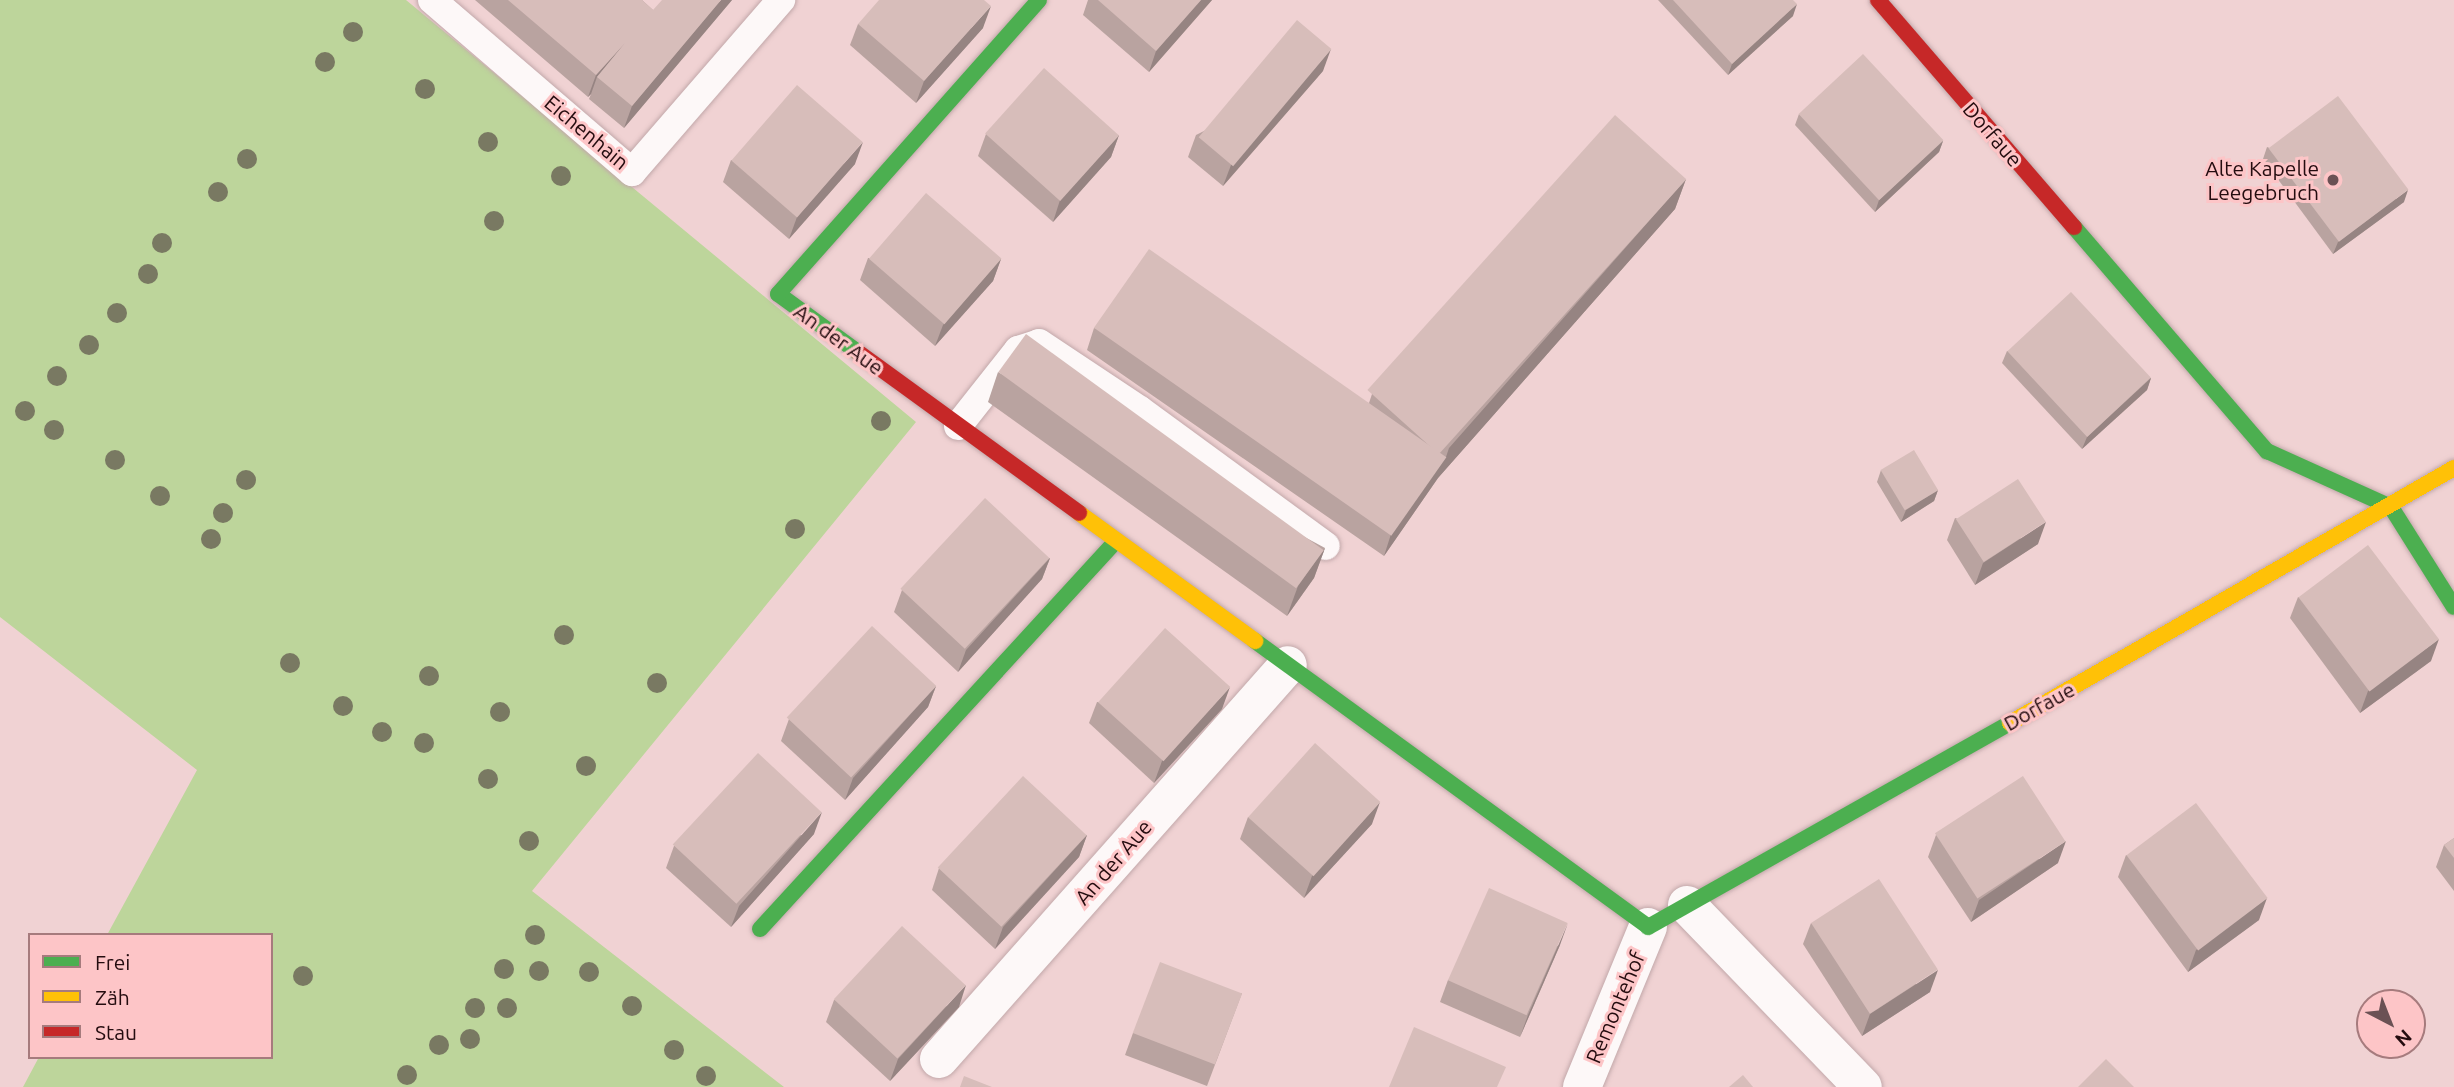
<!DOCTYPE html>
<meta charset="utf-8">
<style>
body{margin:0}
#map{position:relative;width:2454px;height:1087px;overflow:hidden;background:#f0d2d3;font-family:Ubuntu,sans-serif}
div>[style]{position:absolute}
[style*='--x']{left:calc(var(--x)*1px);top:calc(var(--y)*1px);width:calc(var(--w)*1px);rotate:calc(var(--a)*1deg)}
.green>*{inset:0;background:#bdd59b}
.roads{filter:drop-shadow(0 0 2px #c2a8aa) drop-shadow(0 0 2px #c2a8aa)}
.lane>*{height:28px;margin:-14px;padding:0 14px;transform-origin:14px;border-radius:14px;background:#fdf8f8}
.street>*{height:38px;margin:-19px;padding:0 19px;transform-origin:19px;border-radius:19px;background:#fdf8f8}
.fast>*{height:16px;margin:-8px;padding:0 8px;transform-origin:8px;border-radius:8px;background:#4caf50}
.slow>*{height:16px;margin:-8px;padding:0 8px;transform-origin:8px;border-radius:8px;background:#ffc107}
.jam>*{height:16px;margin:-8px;padding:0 8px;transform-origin:8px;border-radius:8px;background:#c62828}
.trees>*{width:20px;height:20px;margin:-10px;border-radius:50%;background:#797962}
.wall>*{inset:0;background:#b9a3a0}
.shaded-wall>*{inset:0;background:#968482}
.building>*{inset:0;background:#d7bdba;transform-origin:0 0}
.dots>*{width:19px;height:19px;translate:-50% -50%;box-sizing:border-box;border:4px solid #fdc5c7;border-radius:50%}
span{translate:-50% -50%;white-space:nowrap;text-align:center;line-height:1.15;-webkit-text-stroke:6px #fdc5c7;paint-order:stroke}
.street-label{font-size:21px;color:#240c0f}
.poi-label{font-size:21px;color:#240c0f}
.right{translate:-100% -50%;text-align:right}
.legend{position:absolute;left:28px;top:933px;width:245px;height:126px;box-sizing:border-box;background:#fdc5c7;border:2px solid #a67b7d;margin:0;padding:9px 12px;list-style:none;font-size:21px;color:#240c0f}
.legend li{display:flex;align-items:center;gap:14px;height:35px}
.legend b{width:35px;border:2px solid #a67b7d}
.north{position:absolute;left:2356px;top:989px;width:70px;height:70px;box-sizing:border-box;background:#fdc5c7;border:2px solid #a67b7d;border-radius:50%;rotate:138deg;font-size:19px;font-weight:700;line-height:28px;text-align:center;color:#240c0f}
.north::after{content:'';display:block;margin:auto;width:24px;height:32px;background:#6b5154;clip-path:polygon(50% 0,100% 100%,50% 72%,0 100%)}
</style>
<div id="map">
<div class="green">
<div style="clip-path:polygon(0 0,406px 0,916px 422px,532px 891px,784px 1087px,23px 1087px,39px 1057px,271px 1057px,271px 935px,107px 935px,197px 770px,0 617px)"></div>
</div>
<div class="roads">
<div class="lane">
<div style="--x:432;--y:0;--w:264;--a:40.7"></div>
<div style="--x:632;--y:172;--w:228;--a:-49.1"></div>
<div style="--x:958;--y:426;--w:97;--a:-51.7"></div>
<div style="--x:1018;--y:350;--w:22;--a:-18"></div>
<div style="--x:1039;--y:343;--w:121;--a:33.6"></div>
<div style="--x:1140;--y:410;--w:230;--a:36.2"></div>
</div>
<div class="street">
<div style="--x:1687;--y:905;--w:253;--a:46"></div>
<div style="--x:939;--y:1059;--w:526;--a:-48.47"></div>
<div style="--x:1582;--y:1087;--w:173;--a:-67.6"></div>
</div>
<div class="fast">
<div style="--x:2074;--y:227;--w:296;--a:49.3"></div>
<div style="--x:2267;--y:451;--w:136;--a:24.3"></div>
<div style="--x:2391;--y:507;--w:118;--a:57.8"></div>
<div style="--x:859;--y:353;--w:100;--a:-143.9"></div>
<div style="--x:778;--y:294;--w:393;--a:-48.4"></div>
<div style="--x:1255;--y:641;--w:486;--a:36"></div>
<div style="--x:1648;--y:927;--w:416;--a:-29.4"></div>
<div style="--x:760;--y:929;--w:527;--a:-47.46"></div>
</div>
<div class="slow">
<div style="--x:1079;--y:513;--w:218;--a:36"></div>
<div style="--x:2010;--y:723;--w:512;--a:-29.87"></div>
</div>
<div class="jam">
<div style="--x:1878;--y:0;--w:300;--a:49.2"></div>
<div style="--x:859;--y:353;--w:272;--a:36"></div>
</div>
</div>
<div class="trees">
<div style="left:353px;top:32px"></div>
<div style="left:325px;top:62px"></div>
<div style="left:425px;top:89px"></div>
<div style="left:488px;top:142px"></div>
<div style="left:247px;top:159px"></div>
<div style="left:561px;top:176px"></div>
<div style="left:218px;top:192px"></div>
<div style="left:494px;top:221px"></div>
<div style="left:162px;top:243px"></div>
<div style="left:148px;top:274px"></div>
<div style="left:117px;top:313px"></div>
<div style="left:89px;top:345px"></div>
<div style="left:57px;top:376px"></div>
<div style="left:25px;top:411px"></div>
<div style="left:881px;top:421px"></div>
<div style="left:54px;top:430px"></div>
<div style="left:115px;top:460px"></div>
<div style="left:246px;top:480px"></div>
<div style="left:160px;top:496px"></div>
<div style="left:223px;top:513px"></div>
<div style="left:795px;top:529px"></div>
<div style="left:211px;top:539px"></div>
<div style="left:564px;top:635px"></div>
<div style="left:290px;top:663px"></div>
<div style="left:429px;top:676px"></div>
<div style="left:657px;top:683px"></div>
<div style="left:343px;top:706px"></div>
<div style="left:500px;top:712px"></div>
<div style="left:382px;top:732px"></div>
<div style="left:424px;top:743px"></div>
<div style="left:586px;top:766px"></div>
<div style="left:488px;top:779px"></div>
<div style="left:529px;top:841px"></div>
<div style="left:535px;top:935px"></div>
<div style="left:504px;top:969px"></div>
<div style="left:539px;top:971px"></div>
<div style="left:589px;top:972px"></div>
<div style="left:303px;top:976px"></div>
<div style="left:632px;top:1006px"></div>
<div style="left:475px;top:1008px"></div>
<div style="left:507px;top:1008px"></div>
<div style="left:470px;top:1039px"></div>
<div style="left:439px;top:1045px"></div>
<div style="left:674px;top:1050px"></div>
<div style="left:407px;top:1075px"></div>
<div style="left:706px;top:1076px"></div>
</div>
<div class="wall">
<div style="clip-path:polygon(475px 0,642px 0,653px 10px,732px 0,624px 128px,589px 99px,591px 94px,588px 97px)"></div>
<div style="clip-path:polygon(1088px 0,1212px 0,1149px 72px,1083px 15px)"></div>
<div style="clip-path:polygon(1658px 0,1793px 0,1793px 16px,1728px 75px)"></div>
<div style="clip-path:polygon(858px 24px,983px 28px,916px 103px,850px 45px)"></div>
<div style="clip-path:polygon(1323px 71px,1223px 186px,1188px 157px,1196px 135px)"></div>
<div style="clip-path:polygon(1799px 114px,1943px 141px,1939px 152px,1875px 212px,1795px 125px)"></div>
<div style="clip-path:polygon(986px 134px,1119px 135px,1111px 157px,1053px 222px,978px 156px)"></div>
<div style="clip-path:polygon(2267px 147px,2404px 202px,2333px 254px,2263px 159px)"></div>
<div style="clip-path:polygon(731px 160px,855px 164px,789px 239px,723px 182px)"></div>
<div style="clip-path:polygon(1686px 179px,1675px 209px,1438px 478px,1384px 556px,1087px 350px,1094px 328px,1369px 403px,1372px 394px)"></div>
<div style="clip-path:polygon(868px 258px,1001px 259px,993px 281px,935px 346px,860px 280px)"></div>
<div style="clip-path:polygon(2007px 351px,2151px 378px,2147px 390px,2082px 449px,2002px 363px)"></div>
<div style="clip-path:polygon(998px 372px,1325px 548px,1314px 578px,1287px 616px,988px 402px)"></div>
<div style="clip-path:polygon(1881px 470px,1938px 490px,1934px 501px,1901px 522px,1877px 482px)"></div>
<div style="clip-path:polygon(1955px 518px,2038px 544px,1975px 585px,1947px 540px)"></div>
<div style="clip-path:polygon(1050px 558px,1042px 579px,958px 672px,894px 612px,902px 590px)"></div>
<div style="clip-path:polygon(2298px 597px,2431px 661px,2360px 713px,2290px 618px)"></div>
<div style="clip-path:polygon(936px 686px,928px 707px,845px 800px,781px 741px,789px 719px)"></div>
<div style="clip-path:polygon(1097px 702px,1222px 709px,1154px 783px,1089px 723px)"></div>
<div style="clip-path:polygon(1248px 817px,1372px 824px,1304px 898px,1240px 839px)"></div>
<div style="clip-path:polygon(814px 834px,731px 927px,666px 868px,674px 846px)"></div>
<div style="clip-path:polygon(1087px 835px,1079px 857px,995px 949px,932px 890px,939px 868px)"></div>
<div style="clip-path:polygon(1936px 835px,2058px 863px,1971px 922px,1928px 857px)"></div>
<div style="clip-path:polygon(2454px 838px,2454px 891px,2436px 867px,2444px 845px)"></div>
<div style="clip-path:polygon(2126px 855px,2259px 920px,2188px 972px,2118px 877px)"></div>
<div style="clip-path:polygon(1811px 923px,1930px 992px,1862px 1036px,1803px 944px)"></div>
<div style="clip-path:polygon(1560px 945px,1520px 1037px,1440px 1002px,1448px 980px)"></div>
<div style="clip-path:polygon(1242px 993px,1207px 1086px,1125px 1055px,1133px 1033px)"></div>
<div style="clip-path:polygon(834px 1000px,959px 1007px,890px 1081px,826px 1022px)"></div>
</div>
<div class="shaded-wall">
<div style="clip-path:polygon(721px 0,732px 0,624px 128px,632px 106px)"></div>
<div style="clip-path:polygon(1201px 0,1212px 0,1149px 72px,1156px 51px)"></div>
<div style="clip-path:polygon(1797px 4px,1793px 16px,1728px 75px,1732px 64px)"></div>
<div style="clip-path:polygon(991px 6px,983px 28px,916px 103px,924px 81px)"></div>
<div style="clip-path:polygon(625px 43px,597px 77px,591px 94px,588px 97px,596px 75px)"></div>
<div style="clip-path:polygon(1331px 49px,1323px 71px,1223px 186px,1231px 165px)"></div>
<div style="clip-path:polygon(1119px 135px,1111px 157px,1053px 222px,1060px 200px)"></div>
<div style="clip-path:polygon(1943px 141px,1939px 152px,1875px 212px,1879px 200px)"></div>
<div style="clip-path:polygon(863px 142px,855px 164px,789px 239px,797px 217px)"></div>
<div style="clip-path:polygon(1686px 179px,1675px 209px,1438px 478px,1384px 556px,1391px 534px,1446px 457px,1449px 448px)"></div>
<div style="clip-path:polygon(2408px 190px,2404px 202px,2333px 254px,2338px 242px)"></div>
<div style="clip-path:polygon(1001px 259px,993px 281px,935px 346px,943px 325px)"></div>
<div style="clip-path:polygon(2151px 378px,2147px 390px,2082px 449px,2087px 437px)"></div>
<div style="clip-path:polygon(1938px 490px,1934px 501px,1901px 522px,1906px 510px)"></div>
<div style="clip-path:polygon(2046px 522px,2038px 544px,1975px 585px,1983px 563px)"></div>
<div style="clip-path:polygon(1325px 548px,1314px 578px,1287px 616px,1298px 586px)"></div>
<div style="clip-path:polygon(1050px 558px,1042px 579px,958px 672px,966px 650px)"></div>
<div style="clip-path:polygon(2439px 639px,2431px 661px,2360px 713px,2368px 691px)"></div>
<div style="clip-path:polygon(936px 686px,928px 707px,845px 800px,853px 778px)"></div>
<div style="clip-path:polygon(1230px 687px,1222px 709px,1154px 783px,1162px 761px)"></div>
<div style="clip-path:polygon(1380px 802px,1372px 824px,1304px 898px,1312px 876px)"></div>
<div style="clip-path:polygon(822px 812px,814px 834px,731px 927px,739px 906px)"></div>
<div style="clip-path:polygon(1087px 835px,1079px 857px,995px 949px,1003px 927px)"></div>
<div style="clip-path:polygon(2066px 841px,2058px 863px,1971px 922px,1979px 900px)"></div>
<div style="clip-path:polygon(2267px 898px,2259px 920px,2188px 972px,2196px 950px)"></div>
<div style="clip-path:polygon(1568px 923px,1560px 945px,1520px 1037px,1528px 1015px)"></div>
<div style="clip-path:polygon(1938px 970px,1930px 992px,1862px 1036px,1870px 1014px)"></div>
<div style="clip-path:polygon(966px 985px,959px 1007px,890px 1081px,898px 1059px)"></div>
</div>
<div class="building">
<div style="clip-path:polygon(508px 0,642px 0,653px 10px,662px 0,721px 0,632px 106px,597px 77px,625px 43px,596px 75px)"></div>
<div style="clip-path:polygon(879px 0,984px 0,991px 6px,924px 81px,858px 24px)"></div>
<div style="clip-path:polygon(1098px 0,1201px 0,1156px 51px)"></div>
<div style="clip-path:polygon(1673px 0,1793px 0,1797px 4px,1732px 64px)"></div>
<div style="left:1297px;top:20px;width:45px;height:153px;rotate:40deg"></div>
<div style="left:1863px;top:54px;width:118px;height:88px;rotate:47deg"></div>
<div style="left:1044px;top:68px;width:101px;height:88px;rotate:42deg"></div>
<div style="left:797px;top:85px;width:87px;height:100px;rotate:41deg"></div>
<div style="left:2338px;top:96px;width:117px;height:87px;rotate:53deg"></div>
<div style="left:1615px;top:115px;width:96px;height:370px;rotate:42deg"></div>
<div style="left:926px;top:193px;width:100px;height:87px;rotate:41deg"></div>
<div style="left:1149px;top:249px;width:363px;height:96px;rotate:35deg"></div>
<div style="left:2071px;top:292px;width:117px;height:87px;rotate:47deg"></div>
<div style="left:1026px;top:334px;width:368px;height:47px;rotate:36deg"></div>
<div style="left:1914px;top:450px;width:47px;height:39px;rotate:59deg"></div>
<div style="left:2018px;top:479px;width:51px;height:74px;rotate:57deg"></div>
<div style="left:985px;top:498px;width:88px;height:124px;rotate:43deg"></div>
<div style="left:2368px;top:545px;width:118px;height:87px;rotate:53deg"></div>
<div style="left:872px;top:626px;width:88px;height:125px;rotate:43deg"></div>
<div style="left:1165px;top:628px;width:88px;height:100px;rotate:42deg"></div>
<div style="left:1315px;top:743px;width:88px;height:100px;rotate:42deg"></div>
<div style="left:758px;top:753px;width:87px;height:125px;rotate:43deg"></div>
<div style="left:1023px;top:776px;width:87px;height:125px;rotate:43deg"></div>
<div style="left:2023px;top:776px;width:78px;height:105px;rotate:57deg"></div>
<div style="left:2196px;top:803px;width:119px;height:87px;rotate:53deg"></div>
<div style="clip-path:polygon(2454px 838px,2454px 858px,2444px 845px)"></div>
<div style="left:1879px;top:879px;width:108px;height:81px;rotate:57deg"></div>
<div style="left:1489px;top:888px;width:86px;height:101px;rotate:24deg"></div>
<div style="left:902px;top:926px;width:87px;height:100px;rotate:43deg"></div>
<div style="left:1160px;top:962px;width:88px;height:76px;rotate:21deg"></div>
<div style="clip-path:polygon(1414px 1027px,1506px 1067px,1497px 1087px,1389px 1087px)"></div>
<div style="clip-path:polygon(2106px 1059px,2134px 1087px,2078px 1087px)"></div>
<div style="clip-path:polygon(1743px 1075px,1753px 1087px,1729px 1087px)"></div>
<div style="clip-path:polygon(964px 1076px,992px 1087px,960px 1087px)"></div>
</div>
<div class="dots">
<div style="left:2333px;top:180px;background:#6b5154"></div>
</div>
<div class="street-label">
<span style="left:587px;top:132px;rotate:40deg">Eichenhain</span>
<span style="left:1993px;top:134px;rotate:49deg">Dorfaue</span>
<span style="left:839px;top:339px;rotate:36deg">An der Aue</span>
<span style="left:2039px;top:706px;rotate:-29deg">Dorfaue</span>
<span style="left:1113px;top:862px;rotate:-49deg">An der Aue</span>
<span style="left:1615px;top:1007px;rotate:-67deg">Remontehof</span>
</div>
<div class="poi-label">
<span class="right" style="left:2319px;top:180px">Alte Kapelle<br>Leegebruch</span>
</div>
<ul class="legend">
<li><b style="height:9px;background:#4caf50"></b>Frei</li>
<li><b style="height:9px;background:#ffc107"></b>Zäh</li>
<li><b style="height:9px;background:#c62828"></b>Stau</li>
</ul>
<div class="north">N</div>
</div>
